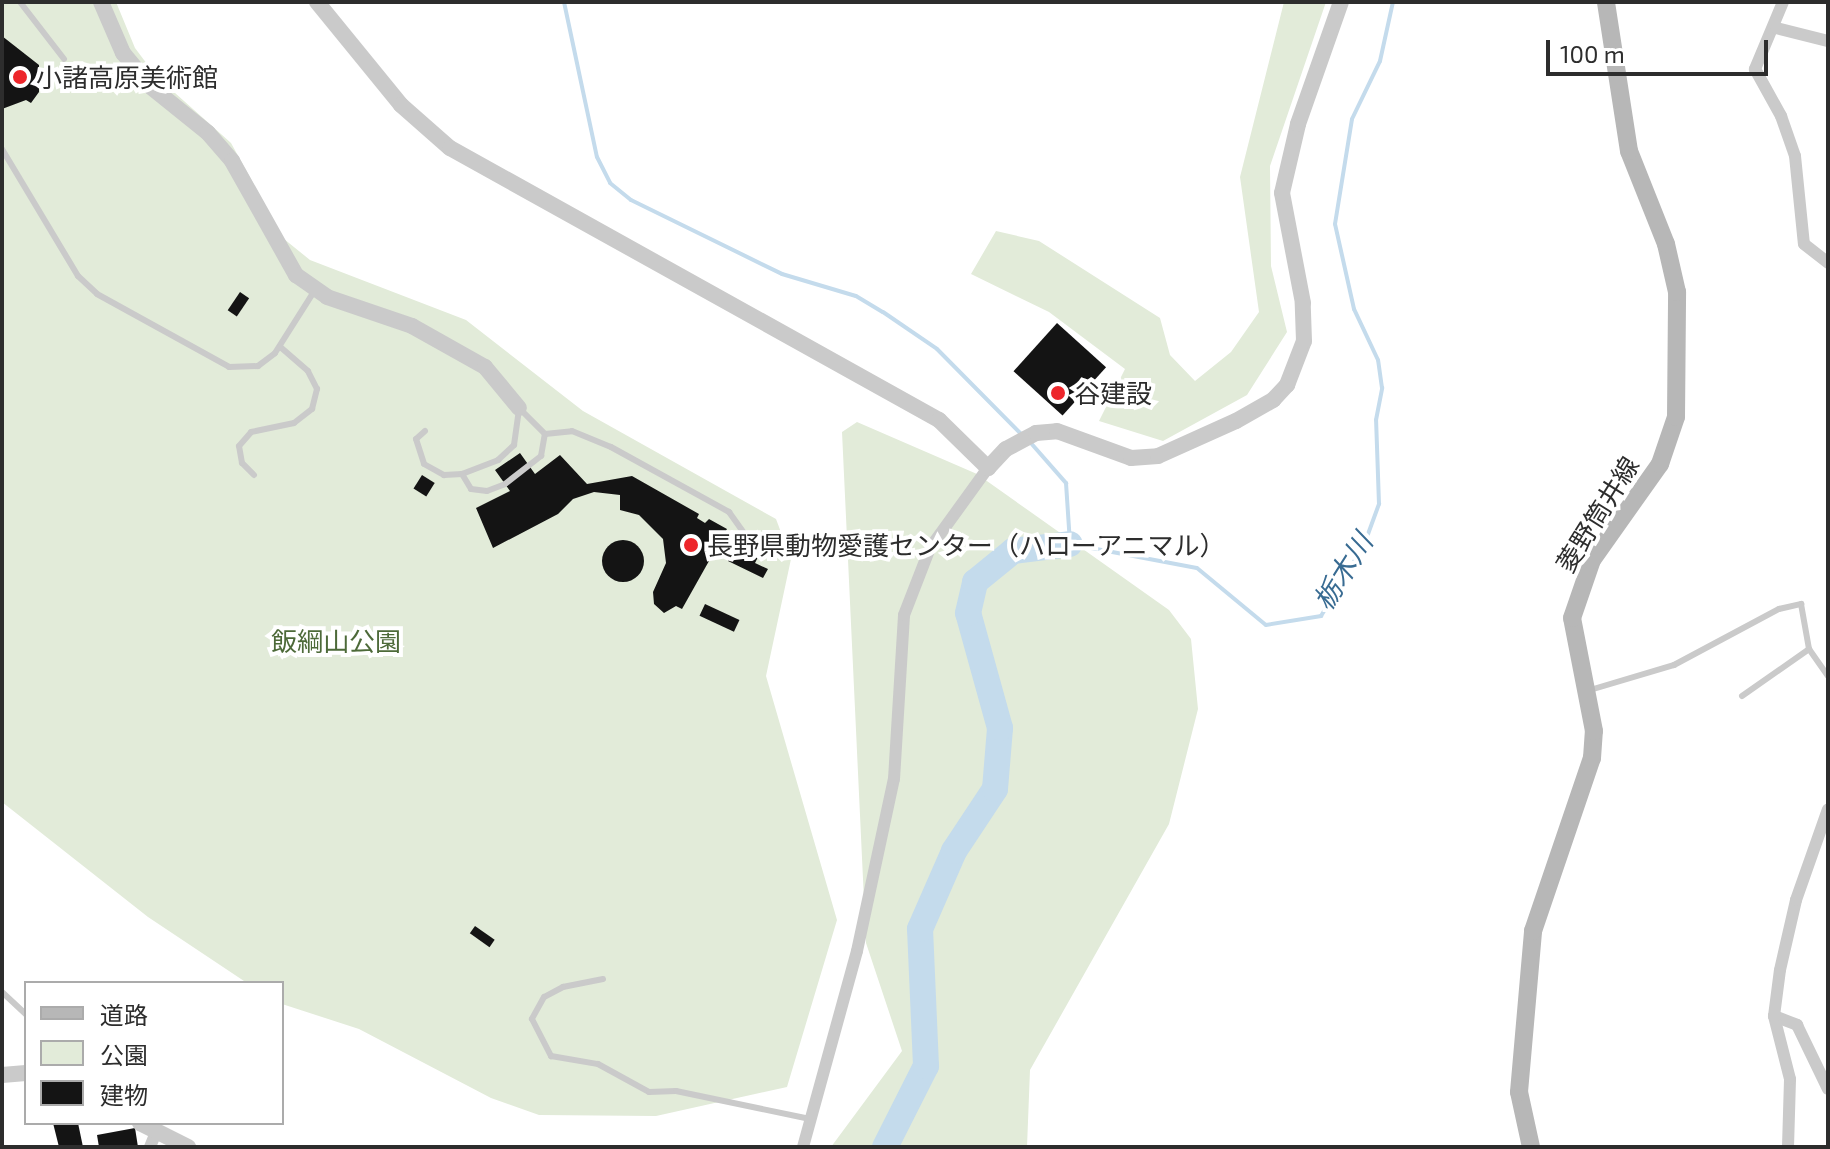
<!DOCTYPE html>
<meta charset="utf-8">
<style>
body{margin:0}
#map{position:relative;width:1830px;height:1149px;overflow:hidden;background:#fff;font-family:"Exo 2","Noto Sans JP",sans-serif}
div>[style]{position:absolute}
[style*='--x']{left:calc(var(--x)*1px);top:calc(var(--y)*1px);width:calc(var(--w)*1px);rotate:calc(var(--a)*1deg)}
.green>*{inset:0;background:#e2ebd9}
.stream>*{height:4px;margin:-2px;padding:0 2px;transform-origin:2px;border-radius:2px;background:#c4dbec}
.river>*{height:26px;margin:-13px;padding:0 13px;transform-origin:13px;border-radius:13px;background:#c4dbec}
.building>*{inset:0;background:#141414;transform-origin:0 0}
.round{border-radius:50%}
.service>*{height:6px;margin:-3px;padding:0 3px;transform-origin:3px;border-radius:3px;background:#cacaca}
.minor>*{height:12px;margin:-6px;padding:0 6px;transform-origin:6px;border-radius:6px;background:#cacaca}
.tertiary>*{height:16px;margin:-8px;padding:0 8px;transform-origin:8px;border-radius:8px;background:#cacaca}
.secondary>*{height:18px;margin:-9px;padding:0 9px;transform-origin:9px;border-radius:9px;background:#b7b7b7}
.dots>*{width:22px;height:22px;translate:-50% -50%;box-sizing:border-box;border:4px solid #fff;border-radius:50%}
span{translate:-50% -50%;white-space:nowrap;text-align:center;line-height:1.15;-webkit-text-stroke:8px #fff;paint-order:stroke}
.poi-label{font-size:26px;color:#2d2d2d}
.left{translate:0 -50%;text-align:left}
.street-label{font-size:26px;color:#2d2d2d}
.park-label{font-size:26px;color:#4d6a39}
.water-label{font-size:28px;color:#386b92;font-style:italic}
.frame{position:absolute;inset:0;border:4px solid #2d2d2d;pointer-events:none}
.legend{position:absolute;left:24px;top:981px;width:260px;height:144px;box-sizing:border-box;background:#fff;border:2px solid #ababab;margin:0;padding:10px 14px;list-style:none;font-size:24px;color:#2d2d2d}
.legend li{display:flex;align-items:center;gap:16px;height:40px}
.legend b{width:40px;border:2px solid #ababab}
.scale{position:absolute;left:1546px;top:40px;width:222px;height:36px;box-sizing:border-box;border:4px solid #2d2d2d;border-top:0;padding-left:10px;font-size:24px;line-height:28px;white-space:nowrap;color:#2d2d2d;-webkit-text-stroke:6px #fff;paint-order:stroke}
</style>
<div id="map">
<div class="green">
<div style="clip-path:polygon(2px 2px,116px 2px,135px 48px,156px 76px,231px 143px,284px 239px,310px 260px,466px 320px,583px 411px,776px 519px,791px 559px,766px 676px,837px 920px,787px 1087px,656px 1116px,539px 1115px,491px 1098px,359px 1029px,282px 1004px,282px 983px,247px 983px,148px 917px,2px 802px)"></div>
<div style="clip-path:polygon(1284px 2px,1326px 2px,1270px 166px,1271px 266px,1287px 332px,1247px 395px,1163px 441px,1099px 421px,1125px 369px,1049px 312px,971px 274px,996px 231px,1039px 241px,1160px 318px,1170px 355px,1195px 381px,1231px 352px,1259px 312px,1240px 177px)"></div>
<div style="clip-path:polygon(857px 422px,977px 474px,1169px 610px,1191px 639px,1198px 709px,1169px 824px,1030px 1070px,1027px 1147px,831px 1147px,902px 1051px,866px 943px,842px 432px)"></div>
</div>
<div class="stream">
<div style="--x:564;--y:2;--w:158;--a:78"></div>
<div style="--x:597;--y:157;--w:29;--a:63"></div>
<div style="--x:610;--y:183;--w:27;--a:39"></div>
<div style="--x:631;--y:200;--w:168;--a:26.1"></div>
<div style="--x:782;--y:274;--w:77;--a:16.6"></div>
<div style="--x:856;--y:296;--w:31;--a:31"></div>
<div style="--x:883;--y:312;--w:65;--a:34.4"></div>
<div style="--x:937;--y:349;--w:122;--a:45.3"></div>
<div style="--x:1030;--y:442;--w:55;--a:48.7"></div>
<div style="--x:1066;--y:483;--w:61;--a:86.2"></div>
<div style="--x:1070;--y:544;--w:129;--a:10.7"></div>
<div style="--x:1197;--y:568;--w:89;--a:39.6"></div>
<div style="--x:1266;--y:625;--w:56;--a:-9.3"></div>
<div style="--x:1321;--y:616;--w:83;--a:-58.8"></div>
<div style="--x:1364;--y:545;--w:44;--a:-69.9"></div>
<div style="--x:1379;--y:504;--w:84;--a:-92"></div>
<div style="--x:1376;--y:420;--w:33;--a:-79"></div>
<div style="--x:1382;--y:388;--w:28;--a:-98"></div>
<div style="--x:1378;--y:360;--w:56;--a:-115.2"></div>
<div style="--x:1354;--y:309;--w:87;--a:-102.6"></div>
<div style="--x:1335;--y:224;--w:106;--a:-80.8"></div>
<div style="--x:1352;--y:119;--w:64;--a:-64.2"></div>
<div style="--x:1380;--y:61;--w:60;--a:-77.6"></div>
</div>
<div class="river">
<div style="--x:885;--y:1147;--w:91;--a:-63.2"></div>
<div style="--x:926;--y:1066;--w:137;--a:-92.5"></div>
<div style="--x:920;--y:929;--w:85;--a:-66.4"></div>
<div style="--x:954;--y:851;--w:74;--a:-56.5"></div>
<div style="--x:995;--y:789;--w:61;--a:-85.3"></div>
<div style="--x:1000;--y:728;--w:119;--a:-105.5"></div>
<div style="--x:968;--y:613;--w:32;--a:-77"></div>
<div style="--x:975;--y:582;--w:49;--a:-39.2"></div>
<div style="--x:1013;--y:551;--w:57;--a:-7"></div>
</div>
<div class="building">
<div style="clip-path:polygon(2px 36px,39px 65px,39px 92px,31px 103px,26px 100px,2px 109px)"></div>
<div style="left:240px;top:292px;width:11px;height:22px;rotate:34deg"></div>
<div style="left:1057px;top:323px;width:66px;height:65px;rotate:42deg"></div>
<div style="clip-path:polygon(520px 453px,535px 474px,560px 455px,587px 484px,632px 476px,699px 514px,697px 518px,705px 523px,709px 519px,727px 529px,682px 609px,676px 606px,664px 613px,654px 604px,653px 592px,666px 563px,663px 539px,639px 515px,620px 510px,620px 495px,594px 492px,573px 499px,558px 514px,493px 548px,476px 508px,510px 491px,495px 470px)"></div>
<div style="left:422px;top:475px;width:15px;height:16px;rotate:32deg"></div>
<div class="round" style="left:602px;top:540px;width:42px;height:42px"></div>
<div style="clip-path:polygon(735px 546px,758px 557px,755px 563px,768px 569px,763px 578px,728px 561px)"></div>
<div style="left:705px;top:604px;width:38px;height:13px;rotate:25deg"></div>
<div style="left:475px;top:926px;width:24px;height:9px;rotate:35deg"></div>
<div style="clip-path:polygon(53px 1123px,78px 1123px,83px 1147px,59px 1147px)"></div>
<div style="clip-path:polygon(135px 1128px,138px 1147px,99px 1147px,97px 1135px)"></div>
</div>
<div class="service">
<div style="--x:20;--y:2;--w:72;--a:52.3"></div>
<div style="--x:2;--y:149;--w:148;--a:59.1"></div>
<div style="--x:78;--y:276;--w:26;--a:43"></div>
<div style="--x:97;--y:294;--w:151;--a:28.9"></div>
<div style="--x:229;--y:367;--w:29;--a:-2"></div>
<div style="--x:258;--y:366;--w:21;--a:-37"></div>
<div style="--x:275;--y:353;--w:75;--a:-57.6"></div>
<div style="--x:425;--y:431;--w:12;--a:138"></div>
<div style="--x:416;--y:439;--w:26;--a:72"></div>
<div style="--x:424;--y:464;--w:23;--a:29"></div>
<div style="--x:444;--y:475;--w:18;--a:-3"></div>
<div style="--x:462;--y:474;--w:39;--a:-21"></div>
<div style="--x:498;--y:460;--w:22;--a:-43"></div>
<div style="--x:514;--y:445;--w:37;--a:-82"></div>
<div style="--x:519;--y:408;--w:37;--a:45"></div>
<div style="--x:545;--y:434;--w:27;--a:-6"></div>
<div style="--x:572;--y:431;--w:42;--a:22.3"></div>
<div style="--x:611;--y:447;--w:135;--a:28.8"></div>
<div style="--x:729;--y:512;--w:43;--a:54.5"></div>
<div style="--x:462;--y:474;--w:17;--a:59"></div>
<div style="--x:471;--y:489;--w:16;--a:7"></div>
<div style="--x:487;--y:491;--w:19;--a:-21"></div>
<div style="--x:505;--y:484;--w:46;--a:-37.9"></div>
<div style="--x:541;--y:456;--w:22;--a:-80"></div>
<div style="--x:254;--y:475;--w:17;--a:-135"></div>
<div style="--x:242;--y:463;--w:17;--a:-100"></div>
<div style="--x:239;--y:446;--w:18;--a:-49"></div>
<div style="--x:251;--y:432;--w:44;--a:-11.8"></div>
<div style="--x:294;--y:423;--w:23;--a:-38"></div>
<div style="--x:312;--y:409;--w:21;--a:-76"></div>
<div style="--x:317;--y:389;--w:20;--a:-117"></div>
<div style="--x:308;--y:371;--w:37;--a:-139"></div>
<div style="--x:1590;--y:690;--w:88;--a:-16.6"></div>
<div style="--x:1674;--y:665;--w:119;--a:-28.1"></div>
<div style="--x:1779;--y:609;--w:23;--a:-13"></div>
<div style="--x:1801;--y:604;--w:46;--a:79.9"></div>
<div style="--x:1809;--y:649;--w:33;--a:55"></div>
<div style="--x:1742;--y:696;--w:82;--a:-35"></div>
<div style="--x:603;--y:979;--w:41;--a:168.7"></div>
<div style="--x:563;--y:987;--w:21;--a:152"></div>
<div style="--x:544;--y:997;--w:25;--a:119"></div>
<div style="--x:532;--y:1019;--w:42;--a:62.8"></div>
<div style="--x:551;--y:1056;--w:48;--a:9.7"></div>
<div style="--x:598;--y:1064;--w:58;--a:28.8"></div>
<div style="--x:649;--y:1092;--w:27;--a:-2"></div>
<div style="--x:676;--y:1091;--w:137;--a:11.8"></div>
<div style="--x:2;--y:992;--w:33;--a:43"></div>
</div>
<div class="minor">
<div style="--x:1783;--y:2;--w:73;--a:112.7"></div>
<div style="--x:1755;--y:69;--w:54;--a:61"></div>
<div style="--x:1781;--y:116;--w:42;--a:70.7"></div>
<div style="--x:1795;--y:156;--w:88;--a:84.2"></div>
<div style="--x:1804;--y:244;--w:31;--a:38"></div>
<div style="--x:1776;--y:28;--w:54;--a:14"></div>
<div style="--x:1774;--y:1016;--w:25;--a:21"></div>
<div style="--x:1797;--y:1025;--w:71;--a:64.2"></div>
<div style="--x:150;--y:1147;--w:16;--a:-68"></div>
<div style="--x:803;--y:1147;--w:203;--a:-74.6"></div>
<div style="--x:857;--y:951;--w:176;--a:-77.9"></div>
<div style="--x:894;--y:779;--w:164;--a:-86.5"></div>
<div style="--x:904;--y:615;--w:72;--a:-68.8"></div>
<div style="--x:930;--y:548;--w:99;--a:-54.1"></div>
<div style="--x:1788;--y:1147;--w:68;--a:-88.3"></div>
<div style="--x:1790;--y:1079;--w:65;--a:-104.3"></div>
<div style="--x:1774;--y:1016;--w:46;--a:-82.6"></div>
<div style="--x:1780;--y:970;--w:72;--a:-77.1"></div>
<div style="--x:1796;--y:900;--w:96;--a:-70.6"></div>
</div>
<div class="tertiary">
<div style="--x:101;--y:2;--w:56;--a:66.7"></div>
<div style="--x:123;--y:53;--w:44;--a:50.5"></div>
<div style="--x:151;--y:87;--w:73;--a:38.9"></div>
<div style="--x:208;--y:133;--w:37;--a:49"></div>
<div style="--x:232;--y:161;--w:131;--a:60.7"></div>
<div style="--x:296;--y:275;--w:38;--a:35"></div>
<div style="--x:327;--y:297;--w:90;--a:18.8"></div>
<div style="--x:412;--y:326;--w:84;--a:29.3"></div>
<div style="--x:485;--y:367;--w:53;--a:50.3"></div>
<div style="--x:317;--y:2;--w:133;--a:50.8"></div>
<div style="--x:401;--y:105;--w:65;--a:41.3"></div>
<div style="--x:450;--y:148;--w:560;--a:29.08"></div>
<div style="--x:939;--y:420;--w:69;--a:44.4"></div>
<div style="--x:988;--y:468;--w:26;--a:-47"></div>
<div style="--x:1006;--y:449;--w:34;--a:-28"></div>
<div style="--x:1036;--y:433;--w:21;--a:-5"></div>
<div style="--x:1057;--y:431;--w:79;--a:20"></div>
<div style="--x:1131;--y:458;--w:27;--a:-4"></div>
<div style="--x:1158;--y:456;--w:85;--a:-24.2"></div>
<div style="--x:1236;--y:421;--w:43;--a:-29.6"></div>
<div style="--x:1273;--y:400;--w:21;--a:-47"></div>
<div style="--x:1287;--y:385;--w:47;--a:-68.9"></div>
<div style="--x:1304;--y:341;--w:38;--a:-92"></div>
<div style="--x:1303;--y:303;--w:112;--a:-100.8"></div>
<div style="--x:1282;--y:193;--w:71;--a:-76.9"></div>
<div style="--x:1298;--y:124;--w:129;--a:-70.6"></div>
<div style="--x:2;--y:1075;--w:24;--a:-5"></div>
<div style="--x:140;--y:1123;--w:54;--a:26.6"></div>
</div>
<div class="secondary">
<div style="--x:1531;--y:1147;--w:56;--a:-102.3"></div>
<div style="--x:1519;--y:1092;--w:162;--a:-85"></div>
<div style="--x:1533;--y:931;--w:183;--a:-71.2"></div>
<div style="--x:1592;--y:758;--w:27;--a:-86"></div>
<div style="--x:1594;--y:731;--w:115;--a:-101"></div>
<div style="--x:1572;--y:618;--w:61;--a:-71"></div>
<div style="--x:1592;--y:560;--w:118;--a:-54.7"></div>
<div style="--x:1660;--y:464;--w:50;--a:-71.2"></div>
<div style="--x:1676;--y:417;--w:125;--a:-89.5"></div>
<div style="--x:1677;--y:292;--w:49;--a:-102.9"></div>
<div style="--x:1666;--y:244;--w:100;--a:-111.7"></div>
<div style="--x:1629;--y:151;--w:151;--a:-98.8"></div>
</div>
<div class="dots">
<div style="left:20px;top:77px;background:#ed262b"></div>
<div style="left:1058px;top:393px;background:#ed262b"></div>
<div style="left:691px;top:545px;background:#ed262b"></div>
</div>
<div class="poi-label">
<span class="left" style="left:36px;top:77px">小諸高原美術館</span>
<span class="left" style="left:1074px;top:393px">谷建設</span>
<span class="left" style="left:707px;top:545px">長野県動物愛護センター（ハローアニマル）</span>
</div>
<div class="street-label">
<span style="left:1597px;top:514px;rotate:-58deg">菱野筒井線</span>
</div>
<div class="park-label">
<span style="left:336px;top:641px">飯綱山公園</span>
</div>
<div class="water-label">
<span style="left:1342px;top:571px;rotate:-58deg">栃木川</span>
</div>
<div class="frame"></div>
<ul class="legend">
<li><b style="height:10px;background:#b7b7b7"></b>道路</li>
<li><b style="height:22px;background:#e2ebd9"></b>公園</li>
<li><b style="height:22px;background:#141414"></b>建物</li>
</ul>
<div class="scale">100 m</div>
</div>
